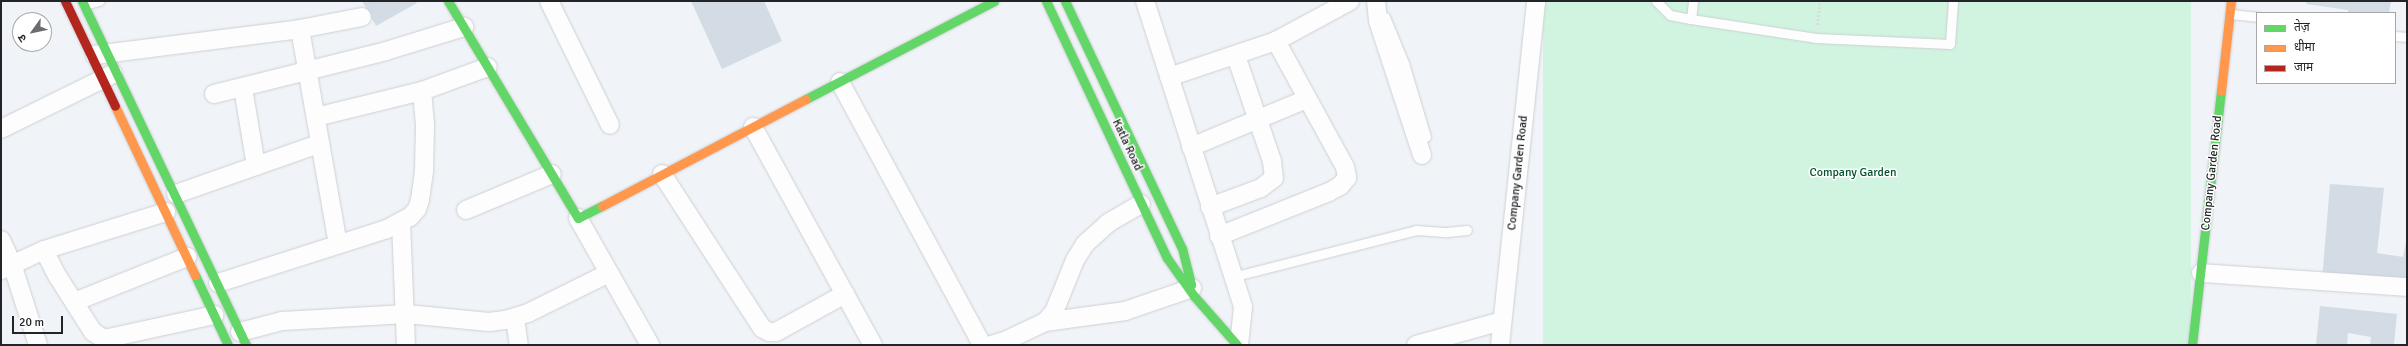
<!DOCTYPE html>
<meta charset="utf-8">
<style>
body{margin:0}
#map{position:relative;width:2408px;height:346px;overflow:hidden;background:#f0f3f7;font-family:Signika,"Noto Sans Devanagari",sans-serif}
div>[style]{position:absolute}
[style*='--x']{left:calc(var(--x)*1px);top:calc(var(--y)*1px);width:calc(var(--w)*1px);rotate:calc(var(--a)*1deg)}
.green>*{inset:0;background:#d1f4e0;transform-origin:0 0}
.building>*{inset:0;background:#d3dce5}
.path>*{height:2.5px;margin-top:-1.25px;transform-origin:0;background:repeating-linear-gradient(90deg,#dadbdd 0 2px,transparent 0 4px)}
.roads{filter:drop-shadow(0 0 1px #cdd0d3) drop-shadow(0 0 1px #cdd0d3)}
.lane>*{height:9px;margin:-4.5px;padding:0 4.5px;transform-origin:4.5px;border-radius:4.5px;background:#fdfdfe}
.street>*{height:18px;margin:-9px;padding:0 9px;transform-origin:9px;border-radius:9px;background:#fdfdfe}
.fast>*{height:9px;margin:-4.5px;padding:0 4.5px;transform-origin:4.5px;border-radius:4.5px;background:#63d668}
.slow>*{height:9px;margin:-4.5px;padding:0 4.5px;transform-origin:4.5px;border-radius:4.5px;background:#ff974d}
.jam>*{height:9px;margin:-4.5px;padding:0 4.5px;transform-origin:4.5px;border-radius:4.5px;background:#b3261e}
span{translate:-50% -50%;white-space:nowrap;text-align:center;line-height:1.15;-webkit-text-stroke:3px #fff;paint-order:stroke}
.street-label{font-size:12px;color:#222427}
.park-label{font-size:12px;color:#01512d}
.frame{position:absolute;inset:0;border:2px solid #222427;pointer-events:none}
.legend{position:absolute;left:2256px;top:12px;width:140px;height:72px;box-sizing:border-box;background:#fff;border:1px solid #a7a7a9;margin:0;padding:5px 7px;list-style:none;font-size:12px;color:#222427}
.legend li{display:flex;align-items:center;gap:8px;height:20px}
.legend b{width:20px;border:1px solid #a7a7a9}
.north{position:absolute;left:12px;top:12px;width:40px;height:40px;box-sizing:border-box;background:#fff;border:1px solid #a7a7a9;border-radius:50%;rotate:237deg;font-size:11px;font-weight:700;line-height:16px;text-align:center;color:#222427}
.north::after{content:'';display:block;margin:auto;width:14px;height:18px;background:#6a6c70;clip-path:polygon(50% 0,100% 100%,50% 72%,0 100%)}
.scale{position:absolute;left:12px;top:316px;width:51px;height:18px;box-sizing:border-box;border:2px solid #222427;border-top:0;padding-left:5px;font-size:12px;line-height:14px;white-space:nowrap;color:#222427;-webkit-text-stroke:3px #fff;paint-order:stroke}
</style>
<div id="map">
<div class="green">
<div style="left:1543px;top:1px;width:648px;height:345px"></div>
</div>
<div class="building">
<div style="clip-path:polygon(362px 1px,416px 1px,417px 3px,376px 26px)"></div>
<div style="clip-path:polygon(691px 1px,764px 1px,782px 41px,722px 69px)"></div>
<div style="clip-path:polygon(2307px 1px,2391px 1px,2389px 13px,2348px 13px,2348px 10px,2306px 4px)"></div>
<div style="clip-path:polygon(2330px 184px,2384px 188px,2377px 253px,2403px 257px,2407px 237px,2407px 285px,2322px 280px)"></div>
<div style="clip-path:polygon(2320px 306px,2397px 314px,2394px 345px,2370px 345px,2371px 337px,2348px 333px,2347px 345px,2316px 345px)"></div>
</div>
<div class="path">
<div style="--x:1817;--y:25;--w:24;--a:-83"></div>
</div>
<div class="roads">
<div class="lane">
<div style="--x:1656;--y:1;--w:20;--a:45"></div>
<div style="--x:1670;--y:15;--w:21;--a:11"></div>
<div style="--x:1693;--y:1;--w:18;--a:96"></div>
<div style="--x:1691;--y:19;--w:126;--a:8.6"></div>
<div style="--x:1816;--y:38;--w:134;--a:2.6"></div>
<div style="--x:1950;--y:44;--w:43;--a:-86"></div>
<div style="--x:84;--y:5;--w:16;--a:-15"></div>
<div style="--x:2230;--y:14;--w:27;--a:6"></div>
<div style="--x:1385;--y:17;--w:50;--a:67.6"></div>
<div style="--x:1404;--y:63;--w:77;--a:73.4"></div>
<div style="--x:2395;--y:36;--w:12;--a:5"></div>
<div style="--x:1232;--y:277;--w:190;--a:-14.3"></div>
<div style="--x:1416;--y:230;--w:31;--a:4"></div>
<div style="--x:1447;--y:232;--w:20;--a:-6"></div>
</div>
<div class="street">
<div style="--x:549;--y:1;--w:138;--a:63.8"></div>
<div style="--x:1145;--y:1;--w:321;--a:72.2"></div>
<div style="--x:1243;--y:307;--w:38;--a:96"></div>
<div style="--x:1376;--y:1;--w:20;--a:84"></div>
<div style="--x:1378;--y:21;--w:141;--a:71.8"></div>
<div style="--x:300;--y:29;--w:218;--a:80"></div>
<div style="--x:95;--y:55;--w:207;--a:-7.2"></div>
<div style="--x:300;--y:29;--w:63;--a:-11"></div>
<div style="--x:1169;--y:77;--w:113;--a:-18.6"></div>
<div style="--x:1276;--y:41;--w:84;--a:-28.4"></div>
<div style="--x:840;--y:82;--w:299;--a:61.6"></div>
<div style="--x:243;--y:88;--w:79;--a:80.5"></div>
<div style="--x:214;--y:94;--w:177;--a:-14"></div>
<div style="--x:386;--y:51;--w:82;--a:-17.1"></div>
<div style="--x:316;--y:117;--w:109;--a:-13.8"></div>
<div style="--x:422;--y:91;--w:70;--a:-20"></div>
<div style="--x:753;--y:127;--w:249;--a:61.2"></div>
<div style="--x:1;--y:129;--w:125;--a:-26.2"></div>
<div style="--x:1191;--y:147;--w:126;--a:-22.5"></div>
<div style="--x:662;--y:174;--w:184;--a:57"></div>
<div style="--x:762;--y:328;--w:8;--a:30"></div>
<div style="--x:769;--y:332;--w:7;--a:0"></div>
<div style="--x:776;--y:332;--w:79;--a:-28.8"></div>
<div style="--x:176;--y:194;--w:151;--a:-19.3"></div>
<div style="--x:1210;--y:207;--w:54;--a:-20.4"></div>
<div style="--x:1261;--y:188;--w:16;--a:-38"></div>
<div style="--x:1274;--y:178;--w:17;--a:-97"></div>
<div style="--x:1272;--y:161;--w:111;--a:-108.9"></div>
<div style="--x:466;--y:210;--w:93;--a:-22.7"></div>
<div style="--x:578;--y:218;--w:146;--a:60.4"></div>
<div style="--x:401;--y:222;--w:123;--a:87.7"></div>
<div style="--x:1219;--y:236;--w:118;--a:-21.8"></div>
<div style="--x:1329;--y:192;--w:13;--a:-29"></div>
<div style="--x:1340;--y:186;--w:11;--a:-49"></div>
<div style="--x:1347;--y:178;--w:11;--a:-100"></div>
<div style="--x:1345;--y:167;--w:144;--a:-118.7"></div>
<div style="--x:1;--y:240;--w:26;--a:65"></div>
<div style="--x:12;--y:264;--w:85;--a:72.2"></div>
<div style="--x:44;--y:250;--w:30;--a:63"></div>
<div style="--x:58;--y:277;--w:65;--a:57.5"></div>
<div style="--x:93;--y:332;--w:13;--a:32"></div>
<div style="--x:104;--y:339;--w:113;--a:-12.3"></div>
<div style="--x:1;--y:270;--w:47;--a:-24.9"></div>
<div style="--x:44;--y:250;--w:128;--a:-17.3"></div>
<div style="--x:2201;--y:273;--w:206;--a:3.9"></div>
<div style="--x:218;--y:283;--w:177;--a:-17.7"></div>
<div style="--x:387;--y:229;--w:26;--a:-28"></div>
<div style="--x:410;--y:217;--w:11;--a:-49"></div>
<div style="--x:417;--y:209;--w:9;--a:-72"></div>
<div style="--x:420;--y:200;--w:30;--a:-82"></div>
<div style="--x:424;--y:170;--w:45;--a:-88.7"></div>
<div style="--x:425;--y:125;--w:34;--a:-95"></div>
<div style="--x:74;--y:302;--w:122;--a:-21.7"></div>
<div style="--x:515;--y:318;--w:27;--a:82"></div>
<div style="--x:1045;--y:322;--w:81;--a:-7.8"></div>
<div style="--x:1125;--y:311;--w:71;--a:-18.9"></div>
<div style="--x:240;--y:332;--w:43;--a:-14.7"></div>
<div style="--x:282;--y:321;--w:125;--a:-3.2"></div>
<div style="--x:407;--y:314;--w:82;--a:5.6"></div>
<div style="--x:489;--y:322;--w:16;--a:-7"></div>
<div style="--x:505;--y:320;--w:24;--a:-17"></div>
<div style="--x:528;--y:313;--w:90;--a:-26.3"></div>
<div style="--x:991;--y:345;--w:17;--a:-17"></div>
<div style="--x:1007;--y:340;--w:42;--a:-25.3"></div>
<div style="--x:1045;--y:322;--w:13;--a:-48"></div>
<div style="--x:1054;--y:312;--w:56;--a:-68"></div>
<div style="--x:1075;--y:260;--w:19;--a:-58"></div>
<div style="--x:1085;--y:244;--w:31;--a:-42"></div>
<div style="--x:1108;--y:223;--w:38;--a:-30"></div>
<div style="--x:1416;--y:345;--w:89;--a:-15.6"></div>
<div style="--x:1500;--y:345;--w:346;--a:-84"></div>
</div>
<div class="fast">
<div style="--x:82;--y:1;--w:381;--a:64.5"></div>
<div style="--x:448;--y:1;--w:253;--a:59.1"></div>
<div style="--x:578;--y:218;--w:27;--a:-27"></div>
<div style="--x:1046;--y:1;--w:284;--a:64.8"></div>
<div style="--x:1167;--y:258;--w:47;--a:54.6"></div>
<div style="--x:1194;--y:296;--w:65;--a:48.7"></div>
<div style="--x:1065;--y:1;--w:273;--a:64.7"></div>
<div style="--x:1182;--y:248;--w:38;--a:76"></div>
<div style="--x:806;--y:99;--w:212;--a:-27.5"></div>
<div style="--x:195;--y:275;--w:77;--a:64.8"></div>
<div style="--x:2192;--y:345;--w:256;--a:-83.5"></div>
</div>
<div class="slow">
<div style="--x:2221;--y:91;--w:91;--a:-83.7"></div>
<div style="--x:115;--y:106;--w:187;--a:64.7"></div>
<div style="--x:602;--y:206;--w:230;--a:-27.7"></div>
</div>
<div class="jam">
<div style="--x:65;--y:1;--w:116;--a:64.5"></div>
</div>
</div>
<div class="street-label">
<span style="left:1127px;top:145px;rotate:65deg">Katla Road</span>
<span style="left:1518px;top:173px;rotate:-84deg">Company Garden Road</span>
<span style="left:2212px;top:173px;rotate:-84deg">Company Garden Road</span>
</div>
<div class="park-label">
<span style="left:1853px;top:173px">Company Garden</span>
</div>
<div class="frame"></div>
<ul class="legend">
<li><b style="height:5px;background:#63d668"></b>तेज़</li>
<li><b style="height:5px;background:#ff974d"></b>धीमा</li>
<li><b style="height:5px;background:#b3261e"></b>जाम</li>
</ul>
<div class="north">उ</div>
<div class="scale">20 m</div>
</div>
